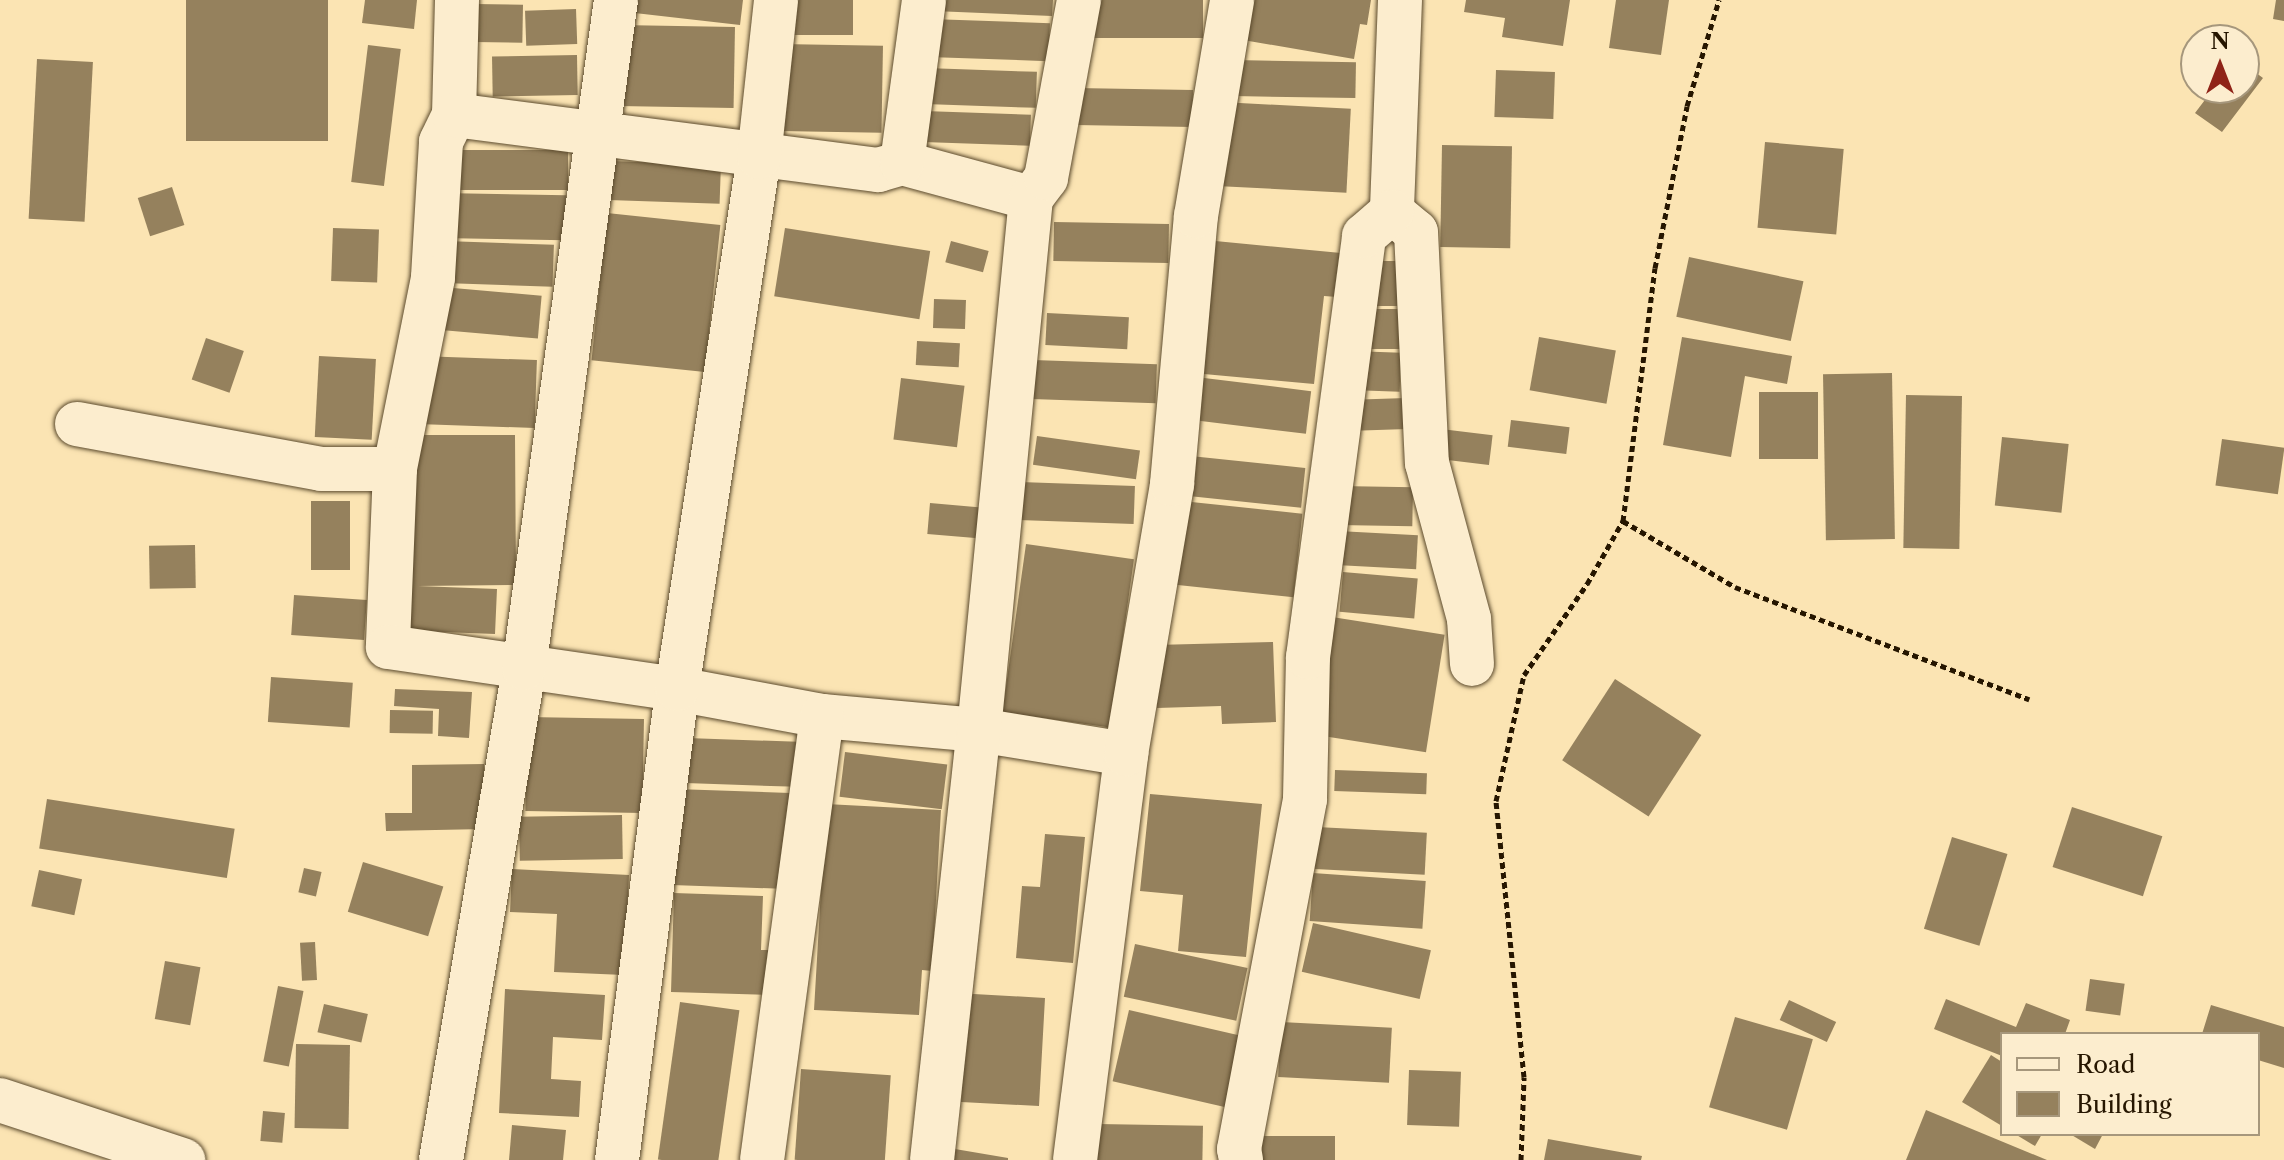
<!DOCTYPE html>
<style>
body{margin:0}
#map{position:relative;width:2284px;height:1160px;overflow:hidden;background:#fbe4b3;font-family:"Libre Caslon Text",serif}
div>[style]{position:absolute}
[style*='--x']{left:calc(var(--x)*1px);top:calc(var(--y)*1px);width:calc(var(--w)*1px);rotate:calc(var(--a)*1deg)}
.building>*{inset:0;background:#95815d;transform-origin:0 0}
.path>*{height:5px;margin-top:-2.5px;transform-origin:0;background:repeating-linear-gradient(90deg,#261600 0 6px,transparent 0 10px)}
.roads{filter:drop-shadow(0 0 2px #5b4a2d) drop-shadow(0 0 2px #5b4a2d)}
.minor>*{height:44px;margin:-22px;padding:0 22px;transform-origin:22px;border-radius:22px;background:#fcedce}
span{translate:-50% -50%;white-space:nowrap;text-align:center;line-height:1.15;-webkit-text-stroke:6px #fcedce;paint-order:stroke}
.legend{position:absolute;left:2000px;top:1032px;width:260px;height:104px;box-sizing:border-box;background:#fcedce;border:2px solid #a6977c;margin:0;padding:10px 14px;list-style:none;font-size:24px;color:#261600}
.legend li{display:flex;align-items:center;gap:16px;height:40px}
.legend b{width:40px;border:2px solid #a6977c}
.north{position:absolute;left:2180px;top:24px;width:80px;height:80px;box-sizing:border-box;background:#fcedce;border:2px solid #a6977c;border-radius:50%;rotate:0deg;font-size:22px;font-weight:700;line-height:32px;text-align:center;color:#261600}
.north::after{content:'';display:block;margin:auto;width:28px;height:36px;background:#8f2418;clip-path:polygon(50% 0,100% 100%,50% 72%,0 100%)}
</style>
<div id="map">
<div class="building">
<div style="left:186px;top:0;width:142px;height:141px"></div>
<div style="clip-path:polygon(365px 0,417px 0,414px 29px,362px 23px)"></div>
<div style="clip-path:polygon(627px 0,743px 0,740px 25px,626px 12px)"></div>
<div style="left:781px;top:0;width:72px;height:35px"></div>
<div style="clip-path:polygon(935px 0,1053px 0,1052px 16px,934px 11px)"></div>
<div style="left:1091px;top:0;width:112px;height:38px"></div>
<div style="clip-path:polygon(1250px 0,1371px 0,1367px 25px,1360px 24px,1354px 59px,1243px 40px)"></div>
<div style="clip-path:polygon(1466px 0,1570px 0,1563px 46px,1502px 37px,1505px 18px,1464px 12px)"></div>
<div style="clip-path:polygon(1616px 0,1669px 0,1661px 55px,1609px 48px)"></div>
<div style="clip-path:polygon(2276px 0,2284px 0,2284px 21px,2273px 19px)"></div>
<div style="left:475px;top:4px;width:48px;height:38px;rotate:1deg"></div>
<div style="left:576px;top:9px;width:35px;height:51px;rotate:88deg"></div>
<div style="left:930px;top:19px;width:120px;height:38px;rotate:2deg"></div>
<div style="left:620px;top:25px;width:115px;height:81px;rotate:1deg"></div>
<div style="left:780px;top:44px;width:103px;height:87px;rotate:1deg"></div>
<div style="left:368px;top:45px;width:33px;height:138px;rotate:7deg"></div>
<div style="left:577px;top:55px;width:40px;height:85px;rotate:89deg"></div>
<div style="left:37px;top:59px;width:56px;height:160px;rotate:3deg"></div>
<div style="left:1234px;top:60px;width:122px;height:36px;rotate:1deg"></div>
<div style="clip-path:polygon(2244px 64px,2263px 78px,2222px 132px,2195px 113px,2214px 88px,2244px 88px)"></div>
<div style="left:926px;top:68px;width:111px;height:36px;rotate:2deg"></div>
<div style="left:1496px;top:70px;width:59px;height:47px;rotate:2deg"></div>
<div style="left:1076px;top:88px;width:117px;height:37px;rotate:1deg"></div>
<div style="left:1221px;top:102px;width:130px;height:84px;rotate:3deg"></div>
<div style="left:924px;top:111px;width:107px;height:31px;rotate:2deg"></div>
<div style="left:1765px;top:142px;width:79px;height:86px;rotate:5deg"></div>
<div style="left:1442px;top:145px;width:70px;height:102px;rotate:1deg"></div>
<div style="left:444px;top:150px;width:124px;height:40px"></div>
<div style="left:610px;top:161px;width:111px;height:39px;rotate:2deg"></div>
<div style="left:172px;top:187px;width:40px;height:36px;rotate:72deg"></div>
<div style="left:442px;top:193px;width:124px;height:45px;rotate:1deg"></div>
<div style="left:607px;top:213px;width:114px;height:148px;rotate:6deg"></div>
<div style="left:1054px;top:222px;width:115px;height:39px;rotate:1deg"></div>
<div style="left:333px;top:228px;width:46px;height:53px;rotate:2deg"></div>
<div style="left:785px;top:228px;width:147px;height:69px;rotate:9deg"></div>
<div style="clip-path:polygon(1205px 240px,1341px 253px,1337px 297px,1324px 296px,1314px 384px,1193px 373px)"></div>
<div style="left:445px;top:241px;width:109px;height:42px;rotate:2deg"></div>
<div style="left:951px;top:241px;width:39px;height:22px;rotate:15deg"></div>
<div style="left:1689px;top:257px;width:117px;height:61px;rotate:12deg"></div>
<div style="left:1364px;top:261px;width:33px;height:45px"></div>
<div style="left:442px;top:287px;width:100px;height:43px;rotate:5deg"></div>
<div style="left:934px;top:299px;width:32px;height:29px;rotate:2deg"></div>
<div style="left:1356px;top:309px;width:48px;height:40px"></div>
<div style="left:1047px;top:313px;width:82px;height:32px;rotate:3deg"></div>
<div style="left:1539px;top:337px;width:78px;height:54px;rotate:10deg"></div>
<div style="clip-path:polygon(1682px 337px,1792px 356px,1787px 384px,1745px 376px,1731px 457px,1663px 445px)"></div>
<div style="left:206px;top:338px;width:40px;height:44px;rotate:19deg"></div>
<div style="left:917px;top:341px;width:43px;height:24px;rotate:3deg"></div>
<div style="left:1352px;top:351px;width:49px;height:39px;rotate:2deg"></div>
<div style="left:319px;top:356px;width:57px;height:81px;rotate:3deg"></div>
<div style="left:420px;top:356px;width:117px;height:68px;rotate:2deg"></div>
<div style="left:1033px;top:360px;width:124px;height:39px;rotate:2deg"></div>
<div style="left:1892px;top:373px;width:166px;height:69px;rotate:89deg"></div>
<div style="left:1196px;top:377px;width:116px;height:43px;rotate:7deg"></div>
<div style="left:901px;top:378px;width:64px;height:62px;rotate:7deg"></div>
<div style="left:1759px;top:392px;width:59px;height:67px"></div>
<div style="left:1906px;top:395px;width:56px;height:153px;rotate:1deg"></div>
<div style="left:1406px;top:398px;width:31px;height:60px;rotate:88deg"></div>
<div style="left:1511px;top:420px;width:59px;height:27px;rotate:7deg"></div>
<div style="left:1441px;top:429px;width:52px;height:30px;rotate:7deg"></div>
<div style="clip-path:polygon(409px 435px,515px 435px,516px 585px,418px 586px,497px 589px,495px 634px,390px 630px)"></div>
<div style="left:1037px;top:436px;width:104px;height:29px;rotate:8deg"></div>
<div style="left:2002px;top:437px;width:67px;height:69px;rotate:6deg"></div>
<div style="left:2222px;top:439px;width:63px;height:47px;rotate:8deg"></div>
<div style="left:1181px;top:455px;width:125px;height:40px;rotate:6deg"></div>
<div style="left:1020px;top:482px;width:115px;height:38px;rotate:2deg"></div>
<div style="left:1339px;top:486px;width:74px;height:39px;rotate:1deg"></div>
<div style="left:311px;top:501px;width:39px;height:69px"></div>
<div style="left:1182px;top:501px;width:121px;height:84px;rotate:6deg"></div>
<div style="left:930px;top:503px;width:54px;height:31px;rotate:5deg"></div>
<div style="left:1338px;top:531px;width:80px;height:34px;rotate:3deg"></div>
<div style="left:1026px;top:544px;width:109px;height:170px;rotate:8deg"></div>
<div style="left:195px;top:545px;width:43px;height:46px;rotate:89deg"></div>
<div style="left:1343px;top:572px;width:75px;height:40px;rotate:5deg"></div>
<div style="left:294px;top:595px;width:73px;height:40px;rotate:4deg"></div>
<div style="left:1332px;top:617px;width:114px;height:119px;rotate:9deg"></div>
<div style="clip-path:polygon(1273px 642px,1276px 722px,1222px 724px,1221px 706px,1157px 708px,1155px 645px)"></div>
<div style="left:271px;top:677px;width:82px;height:45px;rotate:4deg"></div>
<div style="left:1615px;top:679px;width:103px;height:97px;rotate:33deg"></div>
<div style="clip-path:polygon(395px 689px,472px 692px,469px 738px,438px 736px,439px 709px,394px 706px)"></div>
<div style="left:390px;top:710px;width:43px;height:23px;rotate:1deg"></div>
<div style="left:527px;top:717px;width:117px;height:94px;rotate:1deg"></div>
<div style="left:687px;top:738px;width:111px;height:45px;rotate:2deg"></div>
<div style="left:845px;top:752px;width:103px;height:45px;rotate:7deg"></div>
<div style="clip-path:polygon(484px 764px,485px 829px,386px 831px,385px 813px,412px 813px,412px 765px)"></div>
<div style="left:1335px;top:770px;width:92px;height:21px;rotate:2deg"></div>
<div style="left:675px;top:789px;width:115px;height:96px;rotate:2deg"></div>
<div style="clip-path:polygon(1150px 794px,1262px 804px,1246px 957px,1178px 951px,1183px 895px,1140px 891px)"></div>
<div style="left:47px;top:799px;width:190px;height:50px;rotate:9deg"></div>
<div style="clip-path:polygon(826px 804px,941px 810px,932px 971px,922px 970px,919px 1015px,814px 1010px)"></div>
<div style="left:2072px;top:807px;width:95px;height:63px;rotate:18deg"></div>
<div style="left:622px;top:815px;width:44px;height:103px;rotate:89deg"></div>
<div style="left:1317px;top:827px;width:110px;height:42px;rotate:3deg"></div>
<div style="clip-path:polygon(1045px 834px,1085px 837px,1073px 963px,1016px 958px,1022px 886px,1040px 887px)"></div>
<div style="left:1952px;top:837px;width:58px;height:96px;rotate:17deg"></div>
<div style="left:363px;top:862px;width:84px;height:52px;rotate:17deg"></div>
<div style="left:304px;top:868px;width:18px;height:25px;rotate:13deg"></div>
<div style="clip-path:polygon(512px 869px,629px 875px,624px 975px,554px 972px,557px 914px,510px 912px)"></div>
<div style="left:39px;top:870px;width:44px;height:37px;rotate:12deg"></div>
<div style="left:1313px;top:873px;width:113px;height:48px;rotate:4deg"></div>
<div style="clip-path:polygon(674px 893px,763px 896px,761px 950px,776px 950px,774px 995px,671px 992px)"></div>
<div style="left:1313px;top:923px;width:121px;height:50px;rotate:13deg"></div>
<div style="left:315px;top:942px;width:38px;height:15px;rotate:87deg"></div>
<div style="left:1135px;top:944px;width:115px;height:54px;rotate:12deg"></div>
<div style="left:165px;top:961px;width:36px;height:59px;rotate:10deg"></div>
<div style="left:2090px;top:979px;width:35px;height:32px;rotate:8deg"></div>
<div style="left:278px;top:986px;width:26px;height:77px;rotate:11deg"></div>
<div style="clip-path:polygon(505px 989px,605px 995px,602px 1040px,553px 1037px,551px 1079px,581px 1081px,579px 1117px,499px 1113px)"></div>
<div style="clip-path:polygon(956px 993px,1045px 998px,1039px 1106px,961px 1102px,964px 1057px)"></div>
<div style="clip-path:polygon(1946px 999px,2016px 1027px,2026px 1003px,2070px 1020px,2065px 1034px,2002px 1034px,2002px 1056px,1934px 1029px)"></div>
<div style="left:1789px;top:1000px;width:52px;height:22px;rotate:25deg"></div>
<div style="left:680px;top:1002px;width:60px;height:159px;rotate:8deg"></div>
<div style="left:324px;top:1004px;width:45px;height:29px;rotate:13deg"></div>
<div style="clip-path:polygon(2211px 1005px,2284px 1027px,2284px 1068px,2258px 1060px,2258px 1034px,2202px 1034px)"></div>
<div style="left:1129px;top:1010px;width:116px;height:73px;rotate:13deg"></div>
<div style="left:1735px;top:1017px;width:81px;height:94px;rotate:16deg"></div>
<div style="left:1281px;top:1022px;width:111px;height:55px;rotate:3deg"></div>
<div style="left:296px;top:1044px;width:54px;height:84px;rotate:1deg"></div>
<div style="clip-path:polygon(1991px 1055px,2002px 1062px,2002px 1126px,1962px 1102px)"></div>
<div style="left:801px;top:1069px;width:90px;height:91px;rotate:4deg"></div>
<div style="left:1409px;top:1070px;width:52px;height:55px;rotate:2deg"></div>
<div style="clip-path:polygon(1926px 1110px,2047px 1160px,1906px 1160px)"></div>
<div style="left:263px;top:1111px;width:22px;height:30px;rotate:5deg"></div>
<div style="left:1098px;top:1124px;width:105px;height:36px;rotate:1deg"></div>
<div style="clip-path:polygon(512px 1125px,566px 1130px,563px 1160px,509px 1160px)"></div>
<div style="clip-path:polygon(2015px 1134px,2042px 1134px,2035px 1146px)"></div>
<div style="clip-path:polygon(2070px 1134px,2103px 1134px,2095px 1149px)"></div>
<div style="left:1335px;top:1136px;width:24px;height:78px;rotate:90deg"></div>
<div style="clip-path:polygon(1548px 1139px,1642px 1156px,1641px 1160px,1544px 1160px)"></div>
<div style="clip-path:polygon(949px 1148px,1008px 1158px,1008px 1160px,947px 1160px)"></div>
</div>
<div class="path">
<div style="--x:1623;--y:521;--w:130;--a:30.5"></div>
<div style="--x:1735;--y:587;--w:315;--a:20.9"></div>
<div style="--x:1521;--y:1160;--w:83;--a:-87.9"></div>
<div style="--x:1524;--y:1077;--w:277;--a:-95.8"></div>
<div style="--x:1496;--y:801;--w:129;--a:-77.5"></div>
<div style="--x:1524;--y:675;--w:111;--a:-55.3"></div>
<div style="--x:1587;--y:584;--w:73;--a:-60.3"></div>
<div style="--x:1623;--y:521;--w:255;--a:-82.8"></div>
<div style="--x:1655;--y:268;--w:165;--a:-78.8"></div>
<div style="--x:1687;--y:106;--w:111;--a:-73.2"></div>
</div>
<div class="roads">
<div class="minor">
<div style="--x:457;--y:0;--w:115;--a:91.5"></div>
<div style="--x:454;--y:115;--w:30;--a:116"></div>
<div style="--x:441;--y:142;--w:136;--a:93.4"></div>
<div style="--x:433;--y:278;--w:195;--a:101.3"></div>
<div style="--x:395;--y:469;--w:178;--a:92.3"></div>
<div style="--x:388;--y:647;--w:292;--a:8.3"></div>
<div style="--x:677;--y:689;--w:147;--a:10.5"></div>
<div style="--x:822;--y:716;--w:158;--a:5.1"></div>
<div style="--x:979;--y:730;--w:149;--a:9.3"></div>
<div style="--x:1400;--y:0;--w:212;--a:92.2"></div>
<div style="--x:1392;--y:212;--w:31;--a:40"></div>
<div style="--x:1416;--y:232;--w:231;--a:87.3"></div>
<div style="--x:1427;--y:463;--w:162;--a:74.9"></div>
<div style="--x:1469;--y:619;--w:45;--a:86.2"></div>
<div style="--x:454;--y:115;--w:428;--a:7.4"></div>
<div style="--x:878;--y:170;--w:25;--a:-16"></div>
<div style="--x:902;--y:163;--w:134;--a:15.2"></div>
<div style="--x:902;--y:163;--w:164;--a:-82.3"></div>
<div style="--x:77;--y:424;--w:248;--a:10.4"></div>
<div style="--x:321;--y:469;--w:74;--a:0"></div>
<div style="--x:0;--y:1100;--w:193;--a:18.2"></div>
<div style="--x:441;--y:1160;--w:499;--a:-80.4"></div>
<div style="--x:524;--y:668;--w:674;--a:-82.16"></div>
<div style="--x:617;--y:1160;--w:475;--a:-82.7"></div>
<div style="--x:677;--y:689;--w:538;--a:-81.24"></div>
<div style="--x:759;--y:157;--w:158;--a:-83.8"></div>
<div style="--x:762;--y:1160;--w:448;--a:-82.3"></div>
<div style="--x:932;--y:1160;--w:433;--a:-83.8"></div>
<div style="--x:979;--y:730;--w:535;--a:-84.42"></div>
<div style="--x:1031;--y:198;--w:25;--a:-53"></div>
<div style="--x:1046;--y:178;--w:181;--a:-79.5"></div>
<div style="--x:1075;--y:1160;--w:409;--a:-82.8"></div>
<div style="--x:1126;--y:754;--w:274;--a:-80.3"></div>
<div style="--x:1172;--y:484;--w:269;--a:-84.9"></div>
<div style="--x:1196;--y:216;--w:219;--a:-80.5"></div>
<div style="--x:1241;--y:1160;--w:11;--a:-100"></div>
<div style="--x:1239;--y:1149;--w:356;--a:-79.3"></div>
<div style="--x:1305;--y:799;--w:142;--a:-88.8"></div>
<div style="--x:1308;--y:657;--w:425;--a:-82.4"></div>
<div style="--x:1364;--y:236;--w:37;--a:-41"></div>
</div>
</div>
<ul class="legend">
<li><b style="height:10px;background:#fcedce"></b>Road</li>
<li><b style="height:22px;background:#95815d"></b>Building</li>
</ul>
<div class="north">N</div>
</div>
